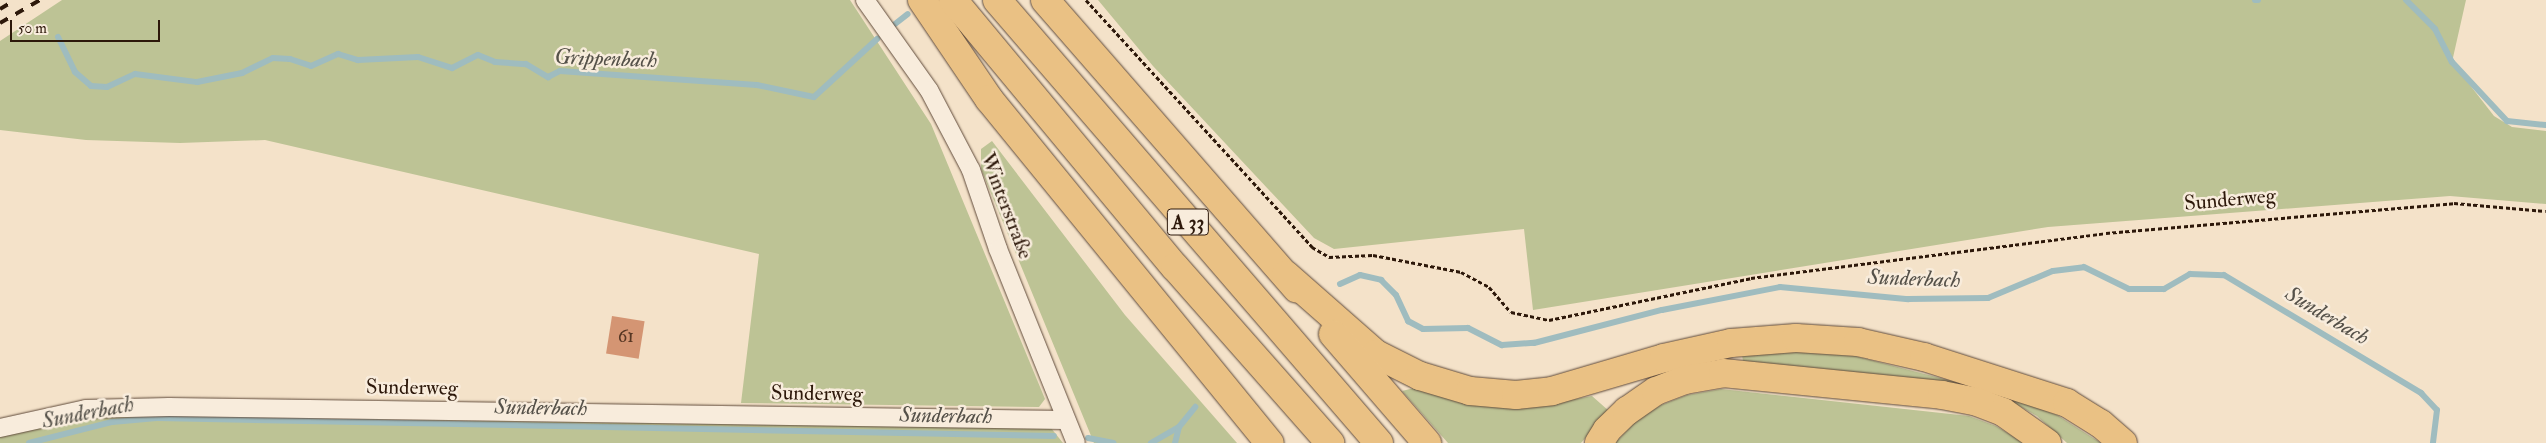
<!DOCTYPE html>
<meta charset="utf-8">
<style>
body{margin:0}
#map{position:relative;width:2546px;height:443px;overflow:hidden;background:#f4e2c9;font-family:"IM FELL Double Pica",serif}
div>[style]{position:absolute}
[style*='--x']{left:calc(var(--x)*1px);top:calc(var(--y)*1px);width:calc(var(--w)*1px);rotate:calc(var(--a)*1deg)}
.green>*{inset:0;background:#bdc395}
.stream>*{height:6px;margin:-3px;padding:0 3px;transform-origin:3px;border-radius:3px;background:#9fbcbf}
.building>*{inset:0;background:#d49573;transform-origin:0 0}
.path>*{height:3px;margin-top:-1.5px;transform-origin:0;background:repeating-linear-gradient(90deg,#2d180a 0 4px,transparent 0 6.5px)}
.roads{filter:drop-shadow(0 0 1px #5f4a3a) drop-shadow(0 0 1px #5f4a3a)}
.street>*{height:18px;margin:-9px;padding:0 9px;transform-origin:9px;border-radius:9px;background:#f8ecdc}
.highway>*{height:28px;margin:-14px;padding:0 14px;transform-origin:14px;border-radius:14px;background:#eac184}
.rail>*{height:4px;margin-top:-2px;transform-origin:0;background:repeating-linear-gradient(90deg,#2d180a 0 9px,transparent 0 18px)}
span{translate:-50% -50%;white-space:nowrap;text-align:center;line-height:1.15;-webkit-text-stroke:5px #f8ecdc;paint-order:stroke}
.number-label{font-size:19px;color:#573724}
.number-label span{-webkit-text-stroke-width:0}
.shield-label span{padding:1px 4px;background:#f8ecdc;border:1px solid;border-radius:4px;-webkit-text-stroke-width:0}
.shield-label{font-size:20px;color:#2d180a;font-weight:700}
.street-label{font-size:21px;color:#2d180a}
.water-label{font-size:22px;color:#555149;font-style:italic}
.scale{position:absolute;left:10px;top:20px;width:150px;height:22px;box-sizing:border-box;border:2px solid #2d180a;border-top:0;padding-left:6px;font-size:15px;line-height:18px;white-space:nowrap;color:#2d180a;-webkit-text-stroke:4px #f8ecdc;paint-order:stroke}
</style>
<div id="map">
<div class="green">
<div style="clip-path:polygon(62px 0,850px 0,931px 124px,1045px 399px,1039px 407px,741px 403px,759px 254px,265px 140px,180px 143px,86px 140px,0 130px,0 41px)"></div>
<div style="clip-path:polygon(1098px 0,2466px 0,2452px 62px,2494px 116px,2512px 127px,2546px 131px,2546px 204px,2450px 196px,2048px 227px,1533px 310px,1524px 229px,1334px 249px,1314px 238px,1153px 66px)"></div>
<div style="clip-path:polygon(992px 141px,1125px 315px,1237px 443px,1094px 443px,981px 169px,981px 149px)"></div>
<div style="clip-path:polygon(1798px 352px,1855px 356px,1998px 393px,2057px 415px,2101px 443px,2067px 443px,2037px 416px,2007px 399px,1961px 385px,1743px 361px,1742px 355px)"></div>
<div style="clip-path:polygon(1414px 388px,1469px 405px,1554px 403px,1592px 396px,1609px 411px,1581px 443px,1448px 443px,1402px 391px)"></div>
<div style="clip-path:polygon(1721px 389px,1969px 416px,1996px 426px,2024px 443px,1615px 443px,1637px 420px,1661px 405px,1687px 395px)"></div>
<div style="clip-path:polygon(86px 416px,1051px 428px,1063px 443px,0 443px,0 437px)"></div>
</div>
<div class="stream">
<div style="--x:2255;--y:0;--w:3;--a:0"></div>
<div style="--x:2406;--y:0;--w:41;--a:45"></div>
<div style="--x:2435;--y:29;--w:37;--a:63"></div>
<div style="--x:2452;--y:62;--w:81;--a:47"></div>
<div style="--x:2507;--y:121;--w:39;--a:6"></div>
<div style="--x:895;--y:24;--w:16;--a:-38"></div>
<div style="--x:58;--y:37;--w:39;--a:64"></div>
<div style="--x:75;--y:72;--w:21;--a:41"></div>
<div style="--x:91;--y:86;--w:16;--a:4"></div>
<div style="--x:107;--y:87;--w:31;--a:-25"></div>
<div style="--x:135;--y:74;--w:63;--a:7.4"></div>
<div style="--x:197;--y:82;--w:46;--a:-11.3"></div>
<div style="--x:242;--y:73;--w:34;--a:-26"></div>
<div style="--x:273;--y:58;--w:17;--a:3"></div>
<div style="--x:290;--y:59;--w:22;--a:18"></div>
<div style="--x:311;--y:66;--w:30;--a:-24"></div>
<div style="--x:338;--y:54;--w:21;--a:17"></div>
<div style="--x:358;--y:60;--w:60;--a:-2.9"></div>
<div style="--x:418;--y:57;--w:36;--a:18"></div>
<div style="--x:452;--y:68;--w:29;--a:-27"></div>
<div style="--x:478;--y:55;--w:18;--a:22"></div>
<div style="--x:495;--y:62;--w:31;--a:4"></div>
<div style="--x:526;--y:64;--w:26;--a:31"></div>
<div style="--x:548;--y:77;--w:13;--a:-27"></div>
<div style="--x:560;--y:71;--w:197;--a:4.1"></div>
<div style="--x:757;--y:85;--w:58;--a:11.9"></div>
<div style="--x:814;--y:97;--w:86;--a:-42.6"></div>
<div style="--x:1340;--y:284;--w:22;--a:-24"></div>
<div style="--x:1360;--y:275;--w:22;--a:13"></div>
<div style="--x:1381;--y:280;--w:21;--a:45"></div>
<div style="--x:1396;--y:295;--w:29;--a:65"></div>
<div style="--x:1408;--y:321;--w:17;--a:28"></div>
<div style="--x:1423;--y:329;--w:45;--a:-1.3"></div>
<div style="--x:1468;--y:328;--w:38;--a:27"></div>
<div style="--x:1502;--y:345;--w:32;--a:-4"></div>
<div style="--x:1534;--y:343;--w:132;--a:-14.5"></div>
<div style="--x:1662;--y:310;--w:120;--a:-11"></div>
<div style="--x:1780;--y:287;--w:129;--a:5.4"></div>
<div style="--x:1908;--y:299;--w:80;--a:-0.7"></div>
<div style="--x:1988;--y:298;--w:70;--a:-22.6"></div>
<div style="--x:2053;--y:271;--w:31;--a:-7"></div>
<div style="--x:2084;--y:267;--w:50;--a:26.1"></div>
<div style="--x:2129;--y:289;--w:35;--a:0"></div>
<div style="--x:2164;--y:289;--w:30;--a:-30"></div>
<div style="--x:2190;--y:274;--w:34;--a:2"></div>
<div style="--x:2224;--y:275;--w:230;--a:30.9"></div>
<div style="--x:2421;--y:393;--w:23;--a:47"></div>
<div style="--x:2437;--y:410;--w:33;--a:97"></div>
<div style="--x:1088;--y:438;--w:26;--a:11"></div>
<div style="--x:29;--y:443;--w:86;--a:-14.2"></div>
<div style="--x:112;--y:422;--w:45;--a:-5.1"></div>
<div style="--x:157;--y:418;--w:897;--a:1.15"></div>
<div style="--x:1151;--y:443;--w:32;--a:-30"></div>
<div style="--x:1175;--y:443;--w:16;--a:-76"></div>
<div style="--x:1179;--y:427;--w:26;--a:-51"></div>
</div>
<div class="building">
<div style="left:612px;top:316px;width:33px;height:38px;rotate:9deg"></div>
</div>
<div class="path">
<div style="--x:1086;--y:0;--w:335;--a:47.5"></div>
<div style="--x:1312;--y:247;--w:20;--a:30"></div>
<div style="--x:1329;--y:257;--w:44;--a:-2.6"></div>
<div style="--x:1373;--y:255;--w:90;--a:10.9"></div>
<div style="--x:1461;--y:272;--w:32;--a:28"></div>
<div style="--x:1489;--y:287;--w:33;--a:49"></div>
<div style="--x:1511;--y:312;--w:39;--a:12"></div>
<div style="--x:1549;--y:320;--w:206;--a:-11.7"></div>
<div style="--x:1751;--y:278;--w:358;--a:-7.2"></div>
<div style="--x:2106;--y:233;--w:349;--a:-4.9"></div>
<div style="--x:2454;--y:203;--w:92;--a:5"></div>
</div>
<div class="roads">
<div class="street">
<div style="--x:865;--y:0;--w:110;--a:54.6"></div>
<div style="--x:929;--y:90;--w:90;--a:62.3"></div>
<div style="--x:971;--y:170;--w:83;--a:71.1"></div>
<div style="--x:998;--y:249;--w:209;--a:68.1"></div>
<div style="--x:0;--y:428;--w:88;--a:-12.5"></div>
<div style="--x:86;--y:409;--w:83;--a:-1.4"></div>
<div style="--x:169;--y:407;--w:897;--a:0.83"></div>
</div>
<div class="highway">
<div style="--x:922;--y:0;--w:120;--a:55.9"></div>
<div style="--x:989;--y:99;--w:444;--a:50.8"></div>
<div style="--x:953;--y:0;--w:347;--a:50.3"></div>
<div style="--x:1175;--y:267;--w:235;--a:48.6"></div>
<div style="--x:997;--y:0;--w:585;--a:49.23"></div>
<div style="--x:1045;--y:0;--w:383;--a:48.9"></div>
<div style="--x:1286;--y:275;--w:120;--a:41.3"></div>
<div style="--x:1376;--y:354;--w:49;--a:26.6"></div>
<div style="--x:1420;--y:376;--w:52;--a:16.7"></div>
<div style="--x:1470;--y:391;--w:46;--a:5"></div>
<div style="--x:1516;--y:395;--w:36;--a:-6"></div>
<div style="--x:1552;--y:391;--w:117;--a:-16.4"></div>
<div style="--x:1664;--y:358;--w:69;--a:-12.6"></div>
<div style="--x:1731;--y:343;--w:65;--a:-4.4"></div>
<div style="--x:1796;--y:338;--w:62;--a:3.7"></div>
<div style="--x:1858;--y:342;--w:68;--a:12.8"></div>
<div style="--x:1924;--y:357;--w:150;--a:17.8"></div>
<div style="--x:2067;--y:403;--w:40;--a:32"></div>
<div style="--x:2101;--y:424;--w:29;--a:41"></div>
<div style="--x:1333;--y:334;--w:144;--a:49.2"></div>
<div style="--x:1599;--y:443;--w:15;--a:-58"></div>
<div style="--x:1607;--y:430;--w:28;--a:-44"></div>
<div style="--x:1627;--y:411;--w:35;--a:-35"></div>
<div style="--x:1656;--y:391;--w:31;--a:-21"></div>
<div style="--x:1685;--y:380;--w:39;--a:-10"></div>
<div style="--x:1723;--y:373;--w:220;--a:5.7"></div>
<div style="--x:1942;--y:395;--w:36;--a:11"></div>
<div style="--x:1977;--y:402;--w:28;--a:21"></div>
<div style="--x:2003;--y:412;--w:54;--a:35.2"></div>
</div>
</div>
<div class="rail">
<div style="--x:0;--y:9;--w:17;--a:-31"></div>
<div style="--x:0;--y:23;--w:46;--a:-29.9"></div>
</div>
<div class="number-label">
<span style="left:626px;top:337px">61</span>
</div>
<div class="shield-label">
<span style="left:1188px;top:222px">A 33</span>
</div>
<div class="street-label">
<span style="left:2230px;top:200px;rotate:-5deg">Sunderweg</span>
<span style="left:1006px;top:206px;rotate:69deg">Winterstraße</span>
<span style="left:412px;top:388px;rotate:1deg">Sunderweg</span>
<span style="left:817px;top:394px;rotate:1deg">Sunderweg</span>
</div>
<div class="water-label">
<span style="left:606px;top:59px;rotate:2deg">Grippenbach</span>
<span style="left:1914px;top:279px;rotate:2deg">Sunderbach</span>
<span style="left:2327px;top:316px;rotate:31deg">Sunderbach</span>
<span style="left:541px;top:408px;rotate:1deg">Sunderbach</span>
<span style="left:88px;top:413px;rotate:-11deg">Sunderbach</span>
<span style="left:946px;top:416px;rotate:1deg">Sunderbach</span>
</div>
<div class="scale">50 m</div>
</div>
